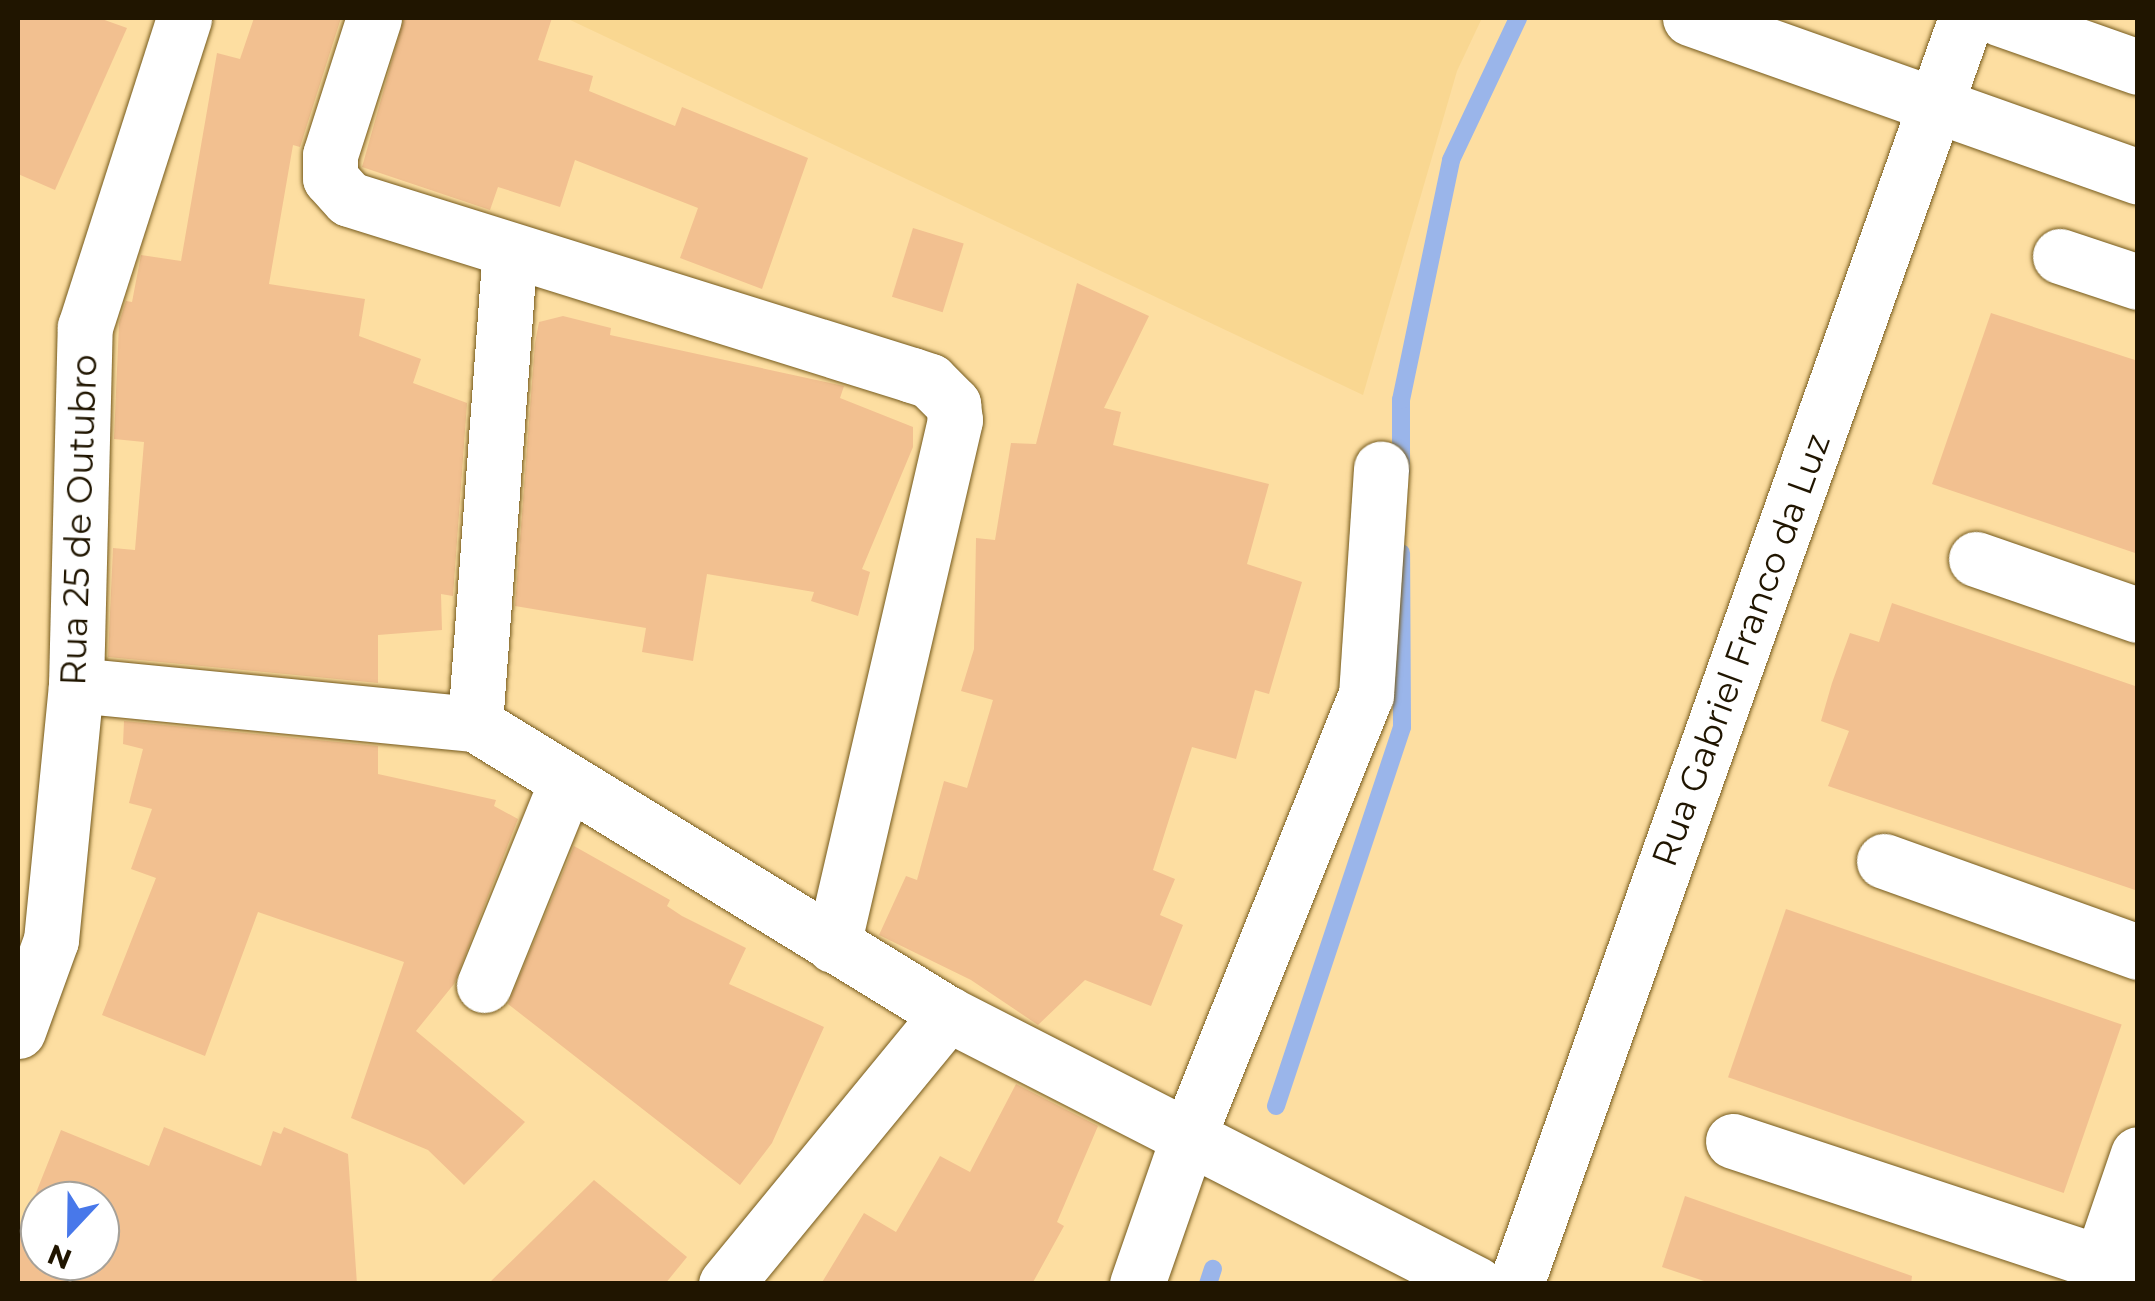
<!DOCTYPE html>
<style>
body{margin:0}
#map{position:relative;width:2155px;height:1301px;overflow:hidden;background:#fddea1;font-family:Montserrat,sans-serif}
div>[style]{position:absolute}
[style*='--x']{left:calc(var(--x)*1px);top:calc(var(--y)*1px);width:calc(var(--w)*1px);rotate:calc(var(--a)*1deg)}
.built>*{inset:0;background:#f9d791}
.stream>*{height:18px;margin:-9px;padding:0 9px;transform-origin:9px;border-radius:9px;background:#9ab5ea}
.building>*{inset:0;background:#f2c090;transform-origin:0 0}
.roads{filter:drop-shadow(0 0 2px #755a1c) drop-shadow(0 0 2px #755a1c)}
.minor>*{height:55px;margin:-27.5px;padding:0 27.5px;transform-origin:27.5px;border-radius:27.5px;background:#fff}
span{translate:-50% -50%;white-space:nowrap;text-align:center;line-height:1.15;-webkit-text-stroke:10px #fff;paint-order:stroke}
.street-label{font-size:35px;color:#201500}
.frame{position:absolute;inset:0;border:20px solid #201500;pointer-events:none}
.north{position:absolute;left:20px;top:1181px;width:100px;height:100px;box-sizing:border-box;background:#fff;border:2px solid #a6a199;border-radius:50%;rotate:202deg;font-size:28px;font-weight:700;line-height:40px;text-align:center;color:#201500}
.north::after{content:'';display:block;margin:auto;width:35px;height:45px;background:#4878ea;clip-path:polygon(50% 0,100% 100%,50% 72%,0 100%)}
</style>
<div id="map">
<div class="built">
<div style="clip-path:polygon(566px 18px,1482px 18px,1457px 71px,1363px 395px)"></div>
</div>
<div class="stream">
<div style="--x:1401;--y:472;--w:72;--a:-90"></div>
<div style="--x:1401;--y:400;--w:245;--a:-78.2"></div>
<div style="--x:1451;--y:160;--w:157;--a:-64.7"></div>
<div style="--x:1276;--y:1106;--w:399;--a:-71.6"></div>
<div style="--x:1402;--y:727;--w:174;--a:-90.3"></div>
<div style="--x:1208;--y:1284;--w:16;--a:-72"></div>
</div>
<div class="building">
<div style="clip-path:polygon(18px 18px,99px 18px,127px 28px,55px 190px,18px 174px)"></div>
<div style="clip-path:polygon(254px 18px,341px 18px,300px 147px,293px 145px,269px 284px,365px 299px,359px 336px,421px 359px,413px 383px,467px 403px,453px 596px,441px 594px,442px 630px,378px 635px,378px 683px,108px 657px,113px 548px,135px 550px,144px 442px,114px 439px,119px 323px,126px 301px,132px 302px,141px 255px,181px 261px,217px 53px,240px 59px)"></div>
<div style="clip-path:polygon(404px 18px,552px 18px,538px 60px,593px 76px,589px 91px,675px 126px,682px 107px,808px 158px,762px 289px,680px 258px,698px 208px,575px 160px,560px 207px,498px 187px,490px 210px,362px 167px)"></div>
<div style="left:913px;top:228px;width:53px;height:72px;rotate:17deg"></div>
<div style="clip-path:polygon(1077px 283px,1149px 316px,1104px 408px,1121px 412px,1113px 445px,1269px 484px,1247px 564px,1302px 582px,1269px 694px,1255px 690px,1236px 759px,1192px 747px,1153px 870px,1175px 879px,1160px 915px,1183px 925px,1151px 1006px,1085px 980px,1038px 1025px,971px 980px,879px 935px,906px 876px,917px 880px,944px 781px,967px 788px,993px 700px,961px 691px,974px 649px,976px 538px,995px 540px,1011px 443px,1036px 444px)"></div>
<div style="clip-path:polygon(1991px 313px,2138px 361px,2138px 554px,1932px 484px)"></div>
<div style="clip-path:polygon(563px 316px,611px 328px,610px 335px,844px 386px,840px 398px,913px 427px,913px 447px,862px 569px,870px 572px,858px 616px,811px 601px,814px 592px,707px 574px,693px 661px,642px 652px,646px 628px,515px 606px,535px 343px,539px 322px)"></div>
<div style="clip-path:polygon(1892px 603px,2138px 687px,2138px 891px,1828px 786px,1849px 731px,1821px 721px,1832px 683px,1850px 633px,1879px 642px)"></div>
<div style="clip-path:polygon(124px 721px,378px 746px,378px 774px,496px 800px,494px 806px,518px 819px,454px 984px,416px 1031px,525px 1122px,464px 1185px,428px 1150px,351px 1118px,404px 962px,258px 912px,205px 1056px,102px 1015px,156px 878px,131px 869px,152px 809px,129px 803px,143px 749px,123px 744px)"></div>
<div style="clip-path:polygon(574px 846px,670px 900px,667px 906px,682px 916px,746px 948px,729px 984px,824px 1027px,772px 1143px,740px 1185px,508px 1004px)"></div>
<div style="left:1786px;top:909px;width:355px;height:178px;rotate:19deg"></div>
<div style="clip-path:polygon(1016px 1084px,1098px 1126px,1057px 1222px,1064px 1226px,1032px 1284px,821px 1284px,864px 1213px,896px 1232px,940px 1156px,970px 1172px)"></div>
<div style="clip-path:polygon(evenodd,164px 1127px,261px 1166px,273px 1131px,281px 1134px,284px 1127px,348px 1154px,357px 1284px,18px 1284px,18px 1238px,61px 1130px,149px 1166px,164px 1127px,40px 1201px,100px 1201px,100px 1261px,40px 1261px,40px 1201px)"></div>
<div style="clip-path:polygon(594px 1180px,687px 1257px,665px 1284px,488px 1284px)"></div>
<div style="clip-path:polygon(1685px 1196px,1912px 1276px,1911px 1284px,1713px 1284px,1662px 1267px)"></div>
</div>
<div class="roads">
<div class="minor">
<div style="--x:374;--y:18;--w:144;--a:107.8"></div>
<div style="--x:330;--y:155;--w:23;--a:90"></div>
<div style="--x:330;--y:178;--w:28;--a:48"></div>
<div style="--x:349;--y:199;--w:590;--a:17.36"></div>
<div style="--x:912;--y:375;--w:19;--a:18"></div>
<div style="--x:930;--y:381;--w:33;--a:45"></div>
<div style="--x:953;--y:404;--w:16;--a:83"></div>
<div style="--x:955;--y:420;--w:539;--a:103.08"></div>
<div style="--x:1690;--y:18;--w:475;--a:19.5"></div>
<div style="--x:1999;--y:18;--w:147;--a:19.4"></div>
<div style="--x:2060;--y:256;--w:82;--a:18.4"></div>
<div style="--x:1976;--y:559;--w:171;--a:19.1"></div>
<div style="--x:76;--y:685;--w:401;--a:5.6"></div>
<div style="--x:475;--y:724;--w:555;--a:31.51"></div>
<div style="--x:948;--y:1014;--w:593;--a:27.08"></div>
<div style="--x:475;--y:724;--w:473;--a:-85.8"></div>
<div style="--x:1884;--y:861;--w:270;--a:19.7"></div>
<div style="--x:484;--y:985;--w:220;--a:-67.9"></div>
<div style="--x:18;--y:1031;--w:97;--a:-70.1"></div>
<div style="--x:51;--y:940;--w:256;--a:-84.4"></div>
<div style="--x:76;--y:685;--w:358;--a:-88.6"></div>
<div style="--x:85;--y:327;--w:324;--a:-72.2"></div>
<div style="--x:1733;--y:1141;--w:427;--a:18.3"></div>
<div style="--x:2101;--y:1262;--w:114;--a:-71.1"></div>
<div style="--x:726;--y:1284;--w:350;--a:-50.6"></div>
<div style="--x:1137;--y:1284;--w:161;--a:-70.8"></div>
<div style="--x:1190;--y:1132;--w:471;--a:-68.1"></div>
<div style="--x:1366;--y:695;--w:227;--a:-86.2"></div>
<div style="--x:1516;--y:1284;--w:1344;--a:-70.43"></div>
</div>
</div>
<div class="street-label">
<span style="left:79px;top:520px;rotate:-88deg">Rua 25 de Outubro</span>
<span style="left:1741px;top:650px;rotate:-70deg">Rua Gabriel Franco da Luz</span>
</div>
<div class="frame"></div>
<div class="north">N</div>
</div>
